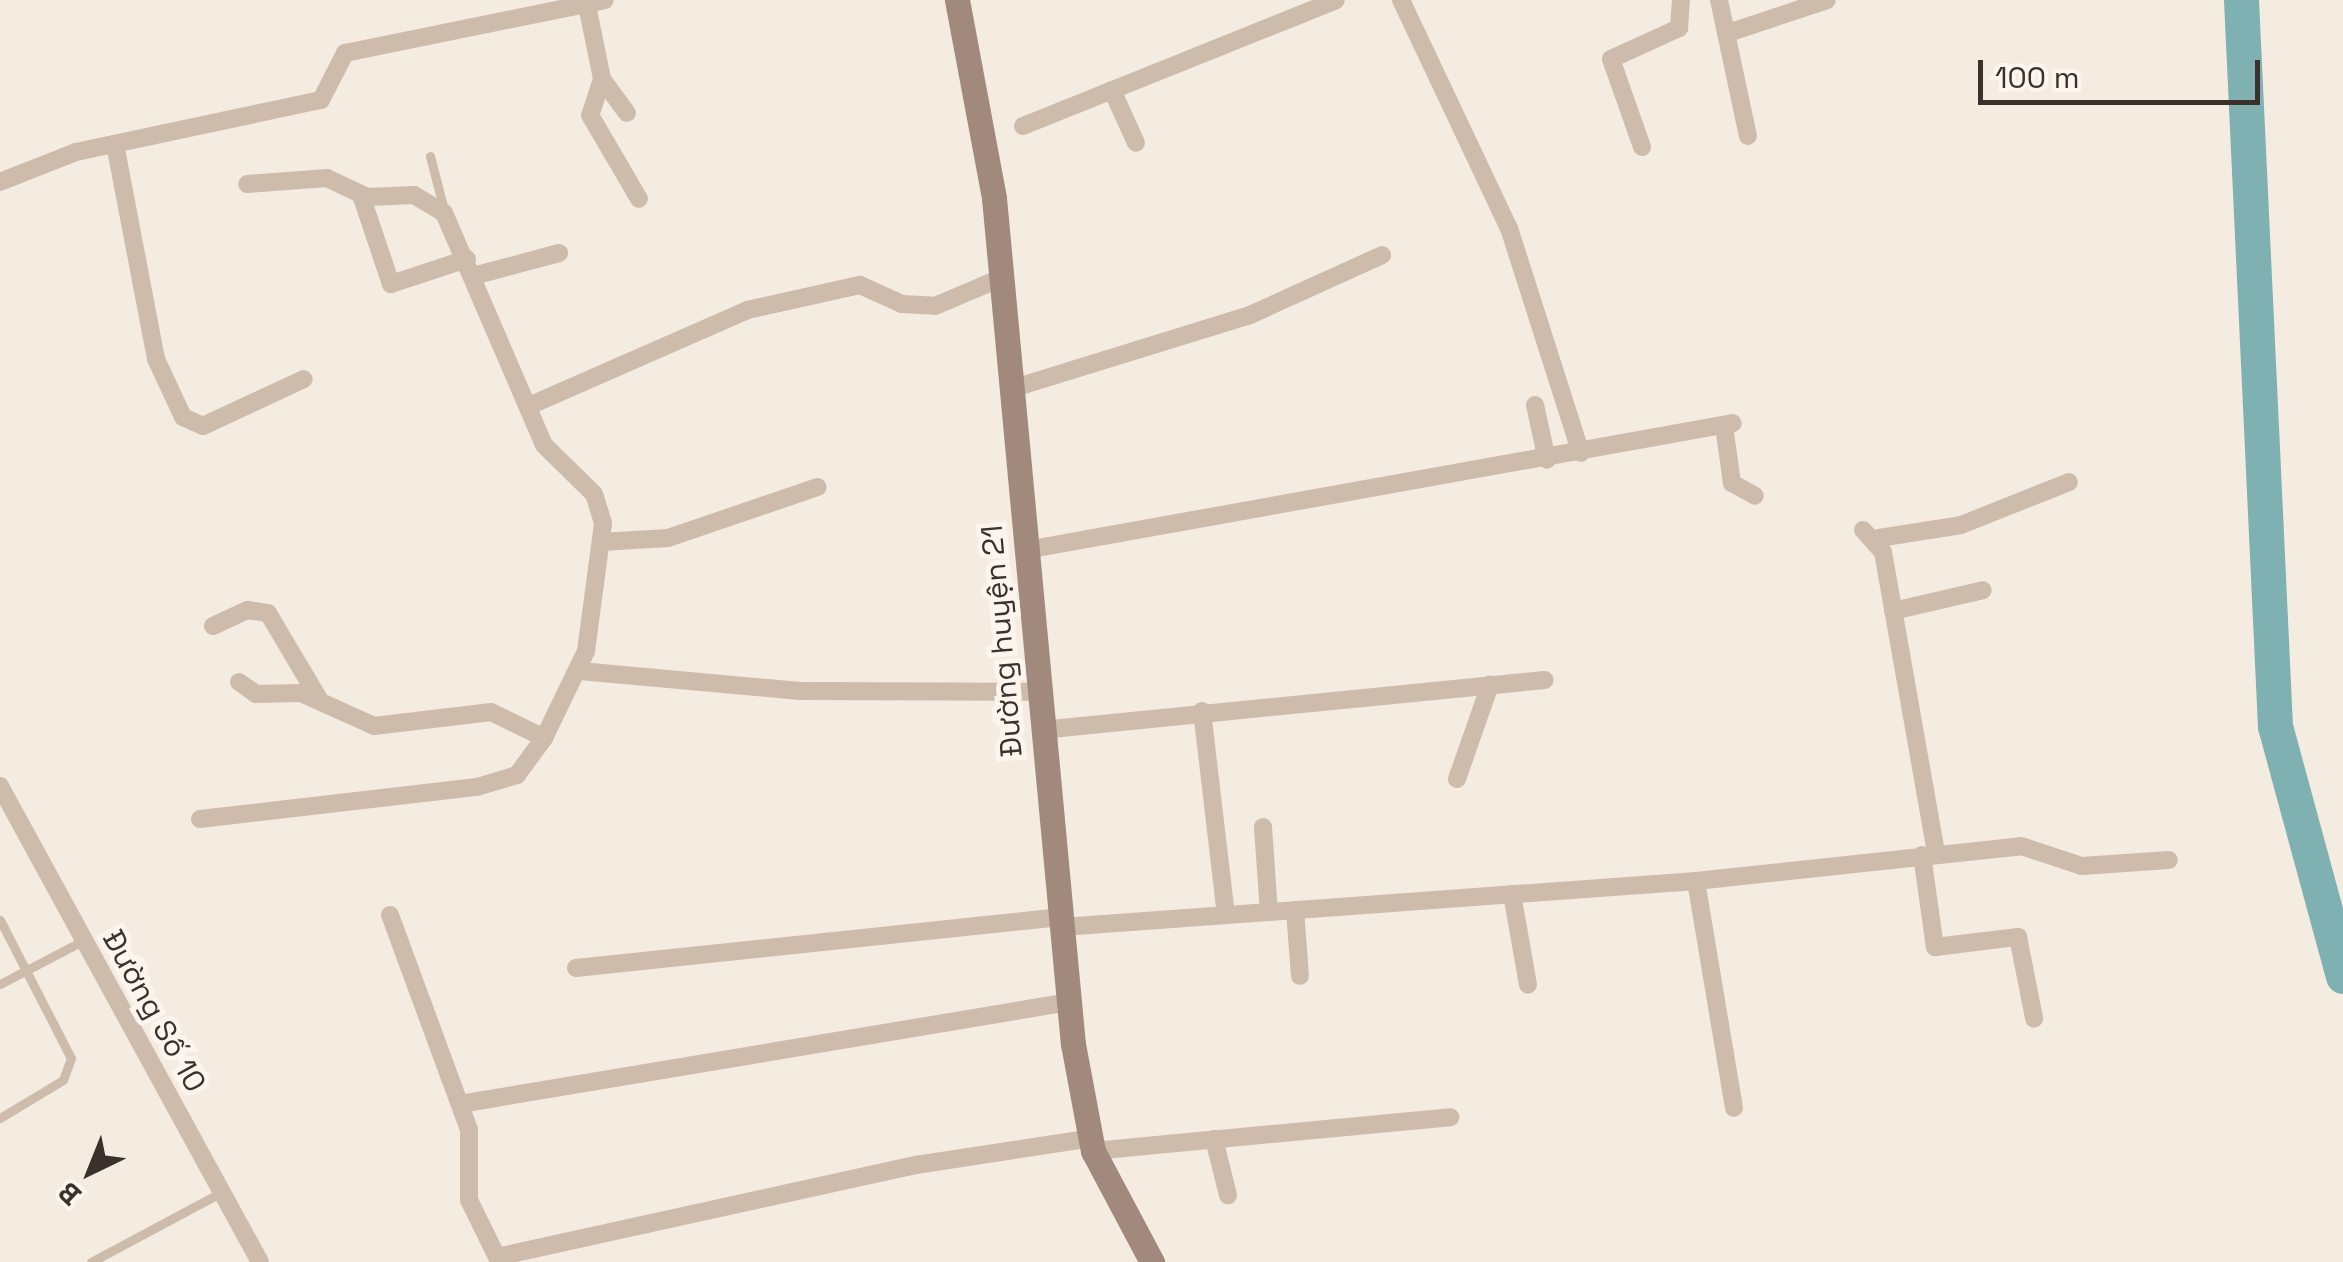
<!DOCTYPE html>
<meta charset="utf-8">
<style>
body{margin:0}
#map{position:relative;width:2343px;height:1262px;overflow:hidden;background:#f4ebe1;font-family:"Space Grotesk",sans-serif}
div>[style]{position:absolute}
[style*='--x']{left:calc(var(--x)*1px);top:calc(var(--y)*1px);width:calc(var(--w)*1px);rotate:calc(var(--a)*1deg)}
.river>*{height:35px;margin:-17.5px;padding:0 17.5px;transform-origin:17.5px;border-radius:17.5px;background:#7fb0b2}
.lane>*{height:9px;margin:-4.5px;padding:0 4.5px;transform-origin:4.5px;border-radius:4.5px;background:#cdbbac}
.street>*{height:18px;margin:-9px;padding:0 9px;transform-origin:9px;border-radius:9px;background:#cdbbac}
.secondary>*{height:25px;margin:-12.5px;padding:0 12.5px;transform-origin:12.5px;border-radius:12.5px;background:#a18a7d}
span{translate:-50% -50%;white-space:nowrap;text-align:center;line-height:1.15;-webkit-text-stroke:10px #fbf5ee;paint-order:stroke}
.street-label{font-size:30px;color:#3b302b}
.north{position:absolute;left:40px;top:1122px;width:100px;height:100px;-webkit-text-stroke:8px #fbf5ee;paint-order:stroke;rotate:223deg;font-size:28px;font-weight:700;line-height:40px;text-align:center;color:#3b302b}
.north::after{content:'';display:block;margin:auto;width:35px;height:45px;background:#3b302b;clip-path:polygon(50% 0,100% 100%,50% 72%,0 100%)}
.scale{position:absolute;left:1978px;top:60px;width:282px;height:45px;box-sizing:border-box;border:5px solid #3b302b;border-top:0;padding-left:12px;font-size:30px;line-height:35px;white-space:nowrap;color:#3b302b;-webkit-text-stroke:8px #fbf5ee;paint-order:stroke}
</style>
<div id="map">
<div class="river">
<div style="--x:2241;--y:0;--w:727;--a:87.32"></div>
<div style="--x:2275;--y:726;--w:259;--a:74.8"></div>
</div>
<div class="lane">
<div style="--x:430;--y:156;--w:56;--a:75.5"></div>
<div style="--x:0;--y:920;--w:155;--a:62.8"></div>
<div style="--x:71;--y:1058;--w:23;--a:110"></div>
<div style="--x:63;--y:1080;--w:74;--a:148.9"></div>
<div style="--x:0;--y:984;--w:95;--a:-27.6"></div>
<div style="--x:91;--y:1262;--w:149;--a:-28.1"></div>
</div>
<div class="street">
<div style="--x:1401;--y:0;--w:252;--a:64.7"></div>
<div style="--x:1509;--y:228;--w:236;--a:72.3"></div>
<div style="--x:1719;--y:0;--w:139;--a:78"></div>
<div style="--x:587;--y:5;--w:76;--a:78.5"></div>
<div style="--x:602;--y:79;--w:42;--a:53.7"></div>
<div style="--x:1728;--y:33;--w:104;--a:-18.4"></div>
<div style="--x:602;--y:79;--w:38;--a:108"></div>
<div style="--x:590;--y:115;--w:97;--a:59.7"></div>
<div style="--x:1112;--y:90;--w:58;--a:65.6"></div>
<div style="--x:1023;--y:126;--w:337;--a:-21.9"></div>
<div style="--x:115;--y:144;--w:219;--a:79.2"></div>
<div style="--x:156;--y:359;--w:64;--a:65"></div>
<div style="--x:183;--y:417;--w:22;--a:24"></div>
<div style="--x:203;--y:426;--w:111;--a:-25"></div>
<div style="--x:1642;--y:147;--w:93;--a:-109.4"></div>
<div style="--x:1611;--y:59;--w:75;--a:-24.5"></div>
<div style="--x:1679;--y:28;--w:28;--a:-86"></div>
<div style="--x:0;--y:182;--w:82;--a:-21.5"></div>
<div style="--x:76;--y:152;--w:250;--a:-12"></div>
<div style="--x:321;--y:100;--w:53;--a:-62.9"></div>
<div style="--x:345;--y:53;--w:265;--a:-11.5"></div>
<div style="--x:361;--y:195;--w:94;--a:71.4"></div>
<div style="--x:391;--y:284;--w:80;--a:-18.2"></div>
<div style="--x:477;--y:275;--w:85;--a:-15"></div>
<div style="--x:1011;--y:389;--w:250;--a:-17.2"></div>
<div style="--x:1250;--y:315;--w:145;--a:-24.4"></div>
<div style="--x:531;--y:405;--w:236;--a:-23.7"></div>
<div style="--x:747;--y:310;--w:116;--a:-12.5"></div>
<div style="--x:860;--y:285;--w:46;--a:24.3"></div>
<div style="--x:902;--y:304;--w:33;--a:3"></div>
<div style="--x:935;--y:306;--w:72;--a:-23"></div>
<div style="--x:1535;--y:405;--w:56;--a:77.7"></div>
<div style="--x:1724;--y:426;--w:58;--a:82"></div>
<div style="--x:1732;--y:483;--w:26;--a:29"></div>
<div style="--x:1863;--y:530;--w:30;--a:48"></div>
<div style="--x:1883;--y:552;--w:306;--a:80"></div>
<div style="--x:1879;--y:538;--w:83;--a:-9"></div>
<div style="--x:1961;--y:525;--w:116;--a:-21.7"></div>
<div style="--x:601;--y:542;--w:67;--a:-3.4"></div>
<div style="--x:668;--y:538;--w:158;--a:-18.8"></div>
<div style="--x:1026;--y:550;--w:718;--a:-10.18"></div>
<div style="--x:1893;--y:611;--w:92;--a:-13.1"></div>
<div style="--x:213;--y:626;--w:38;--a:-25"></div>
<div style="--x:248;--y:610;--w:20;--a:9"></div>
<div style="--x:268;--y:613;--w:100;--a:59.3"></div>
<div style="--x:580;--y:671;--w:221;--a:5.2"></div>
<div style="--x:800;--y:691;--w:237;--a:0.2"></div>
<div style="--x:239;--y:682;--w:21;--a:35"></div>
<div style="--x:256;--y:694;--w:45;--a:-1.3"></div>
<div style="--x:301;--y:693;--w:80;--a:24.3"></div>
<div style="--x:374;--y:726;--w:118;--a:-6.8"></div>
<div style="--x:491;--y:712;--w:59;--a:26.1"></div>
<div style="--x:544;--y:738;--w:97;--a:-64.2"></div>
<div style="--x:586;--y:651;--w:129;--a:-82.4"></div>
<div style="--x:603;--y:523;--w:30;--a:-107"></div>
<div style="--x:594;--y:494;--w:70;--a:-135.6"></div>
<div style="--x:544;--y:445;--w:253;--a:-113.3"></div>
<div style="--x:444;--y:213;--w:35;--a:-149"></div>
<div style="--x:414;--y:195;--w:47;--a:177.6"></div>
<div style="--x:367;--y:197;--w:44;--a:-154.6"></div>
<div style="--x:327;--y:178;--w:80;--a:175.7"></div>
<div style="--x:1202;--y:711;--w:205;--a:83.3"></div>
<div style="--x:1041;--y:730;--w:506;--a:-5.67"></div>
<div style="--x:1457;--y:779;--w:100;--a:-70.7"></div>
<div style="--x:0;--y:786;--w:542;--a:61.36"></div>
<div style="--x:200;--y:819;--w:279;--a:-6.6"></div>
<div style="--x:477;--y:787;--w:42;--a:-16.7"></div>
<div style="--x:517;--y:775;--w:46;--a:-53.9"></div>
<div style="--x:1263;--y:827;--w:85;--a:86"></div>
<div style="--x:1922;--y:855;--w:93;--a:82"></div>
<div style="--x:1935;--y:947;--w:84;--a:-6.9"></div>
<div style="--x:2018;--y:937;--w:83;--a:78.8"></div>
<div style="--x:1696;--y:881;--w:230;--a:80.5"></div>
<div style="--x:1512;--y:894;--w:92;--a:80"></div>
<div style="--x:1295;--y:910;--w:66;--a:85.7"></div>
<div style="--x:390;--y:915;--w:229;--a:69.8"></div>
<div style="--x:469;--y:1130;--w:70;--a:90"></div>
<div style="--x:469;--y:1200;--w:64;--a:63.8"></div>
<div style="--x:497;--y:1257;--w:429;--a:-12.4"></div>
<div style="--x:916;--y:1165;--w:178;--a:-8.7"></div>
<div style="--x:1062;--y:927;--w:636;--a:-4.15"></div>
<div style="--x:1696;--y:881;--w:327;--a:-6.1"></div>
<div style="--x:2021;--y:846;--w:64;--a:18.2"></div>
<div style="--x:2082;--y:866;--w:87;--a:-3.9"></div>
<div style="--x:576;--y:968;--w:488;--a:-6"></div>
<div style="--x:460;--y:1104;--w:617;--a:-9.51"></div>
<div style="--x:1214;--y:1139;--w:58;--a:76"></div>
<div style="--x:1093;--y:1151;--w:359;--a:-5.4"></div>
</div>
<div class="secondary">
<div style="--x:957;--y:0;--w:201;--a:79.4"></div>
<div style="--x:994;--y:198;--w:850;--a:84.67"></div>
<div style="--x:1073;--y:1044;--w:109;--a:79.4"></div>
<div style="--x:1093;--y:1151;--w:126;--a:62"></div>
</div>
<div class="street-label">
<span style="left:1002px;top:641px;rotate:-95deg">Đường huyện 21</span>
<span style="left:154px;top:1011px;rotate:61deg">Đường Số 10</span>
</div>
<div class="north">B</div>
<div class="scale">100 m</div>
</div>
